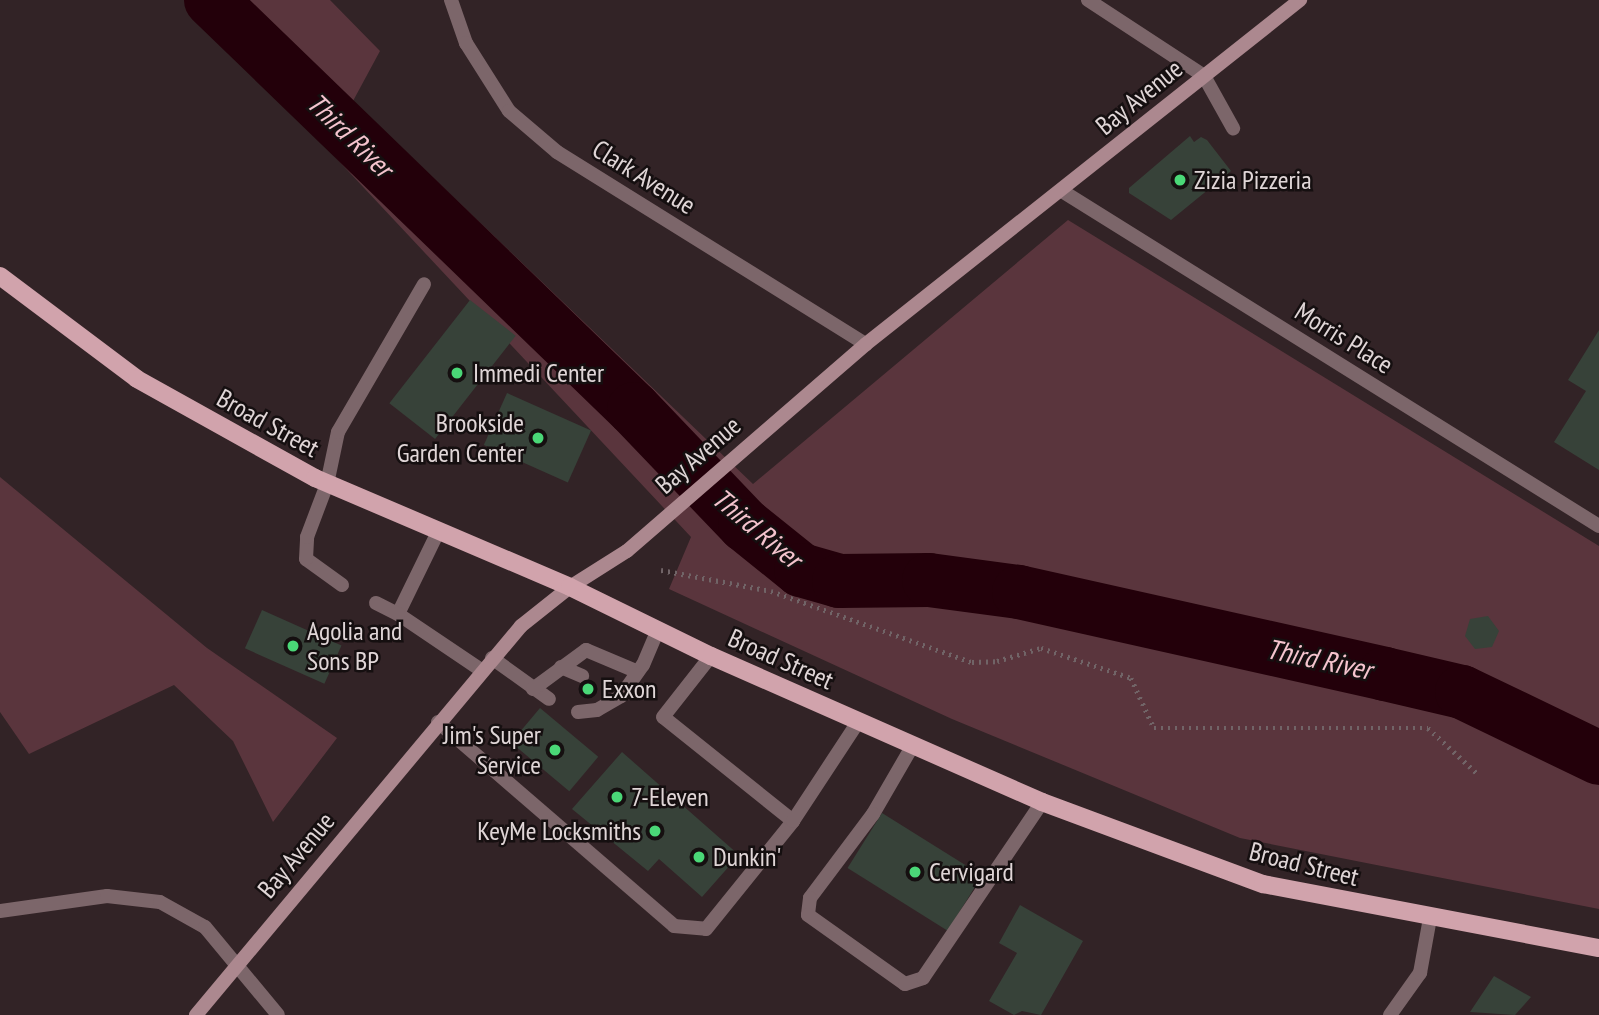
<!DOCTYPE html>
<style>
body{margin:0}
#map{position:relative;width:1599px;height:1015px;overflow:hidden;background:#322326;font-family:"PT Sans Narrow",sans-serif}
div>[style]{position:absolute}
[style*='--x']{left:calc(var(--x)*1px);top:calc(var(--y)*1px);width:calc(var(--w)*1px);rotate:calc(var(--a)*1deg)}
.green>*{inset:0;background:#5a353d}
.river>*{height:54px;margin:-27px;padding:0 27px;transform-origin:27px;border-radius:27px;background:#23000a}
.building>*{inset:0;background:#374239;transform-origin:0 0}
.path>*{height:4.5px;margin-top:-2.25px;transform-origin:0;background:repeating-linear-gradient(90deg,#716467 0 2px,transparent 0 7px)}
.lane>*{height:14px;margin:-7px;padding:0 7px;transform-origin:7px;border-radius:7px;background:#7c666a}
.street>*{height:14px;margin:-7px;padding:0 7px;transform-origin:7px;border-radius:7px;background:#7c666a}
.secondary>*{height:14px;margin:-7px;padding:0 7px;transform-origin:7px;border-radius:7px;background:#ac888f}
.primary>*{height:18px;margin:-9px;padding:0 9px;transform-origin:9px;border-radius:9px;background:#d1a3ac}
.dots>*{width:19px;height:19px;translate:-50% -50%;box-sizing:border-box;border:4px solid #150f10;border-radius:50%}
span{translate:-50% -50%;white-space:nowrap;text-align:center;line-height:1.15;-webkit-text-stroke:5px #150f10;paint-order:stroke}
.street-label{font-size:26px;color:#e0d6d7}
.poi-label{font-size:26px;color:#e0d6d7}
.left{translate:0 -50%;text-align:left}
.right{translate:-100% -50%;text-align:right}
.water-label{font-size:28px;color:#f5c4ce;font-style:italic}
</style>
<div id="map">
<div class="green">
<div style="clip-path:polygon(188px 0,330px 0,380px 51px,353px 101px,753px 484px,1068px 220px,1599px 546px,1599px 909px,1240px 838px,952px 719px,669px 589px,691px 537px)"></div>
<div style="clip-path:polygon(0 477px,207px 648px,337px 738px,273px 822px,233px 741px,174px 685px,29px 754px,0 712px)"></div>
</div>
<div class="river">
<div style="--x:211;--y:0;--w:588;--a:44.04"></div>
<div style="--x:634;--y:409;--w:161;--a:46.3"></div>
<div style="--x:745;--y:525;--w:72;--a:38.8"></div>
<div style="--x:801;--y:570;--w:40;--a:16"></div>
<div style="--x:839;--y:581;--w:90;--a:-0.6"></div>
<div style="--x:929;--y:580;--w:91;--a:7.6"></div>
<div style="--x:1019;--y:592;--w:375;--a:12.6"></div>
<div style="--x:1385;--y:674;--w:79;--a:13.2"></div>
<div style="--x:1462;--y:692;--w:152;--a:25.7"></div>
</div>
<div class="building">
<div style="clip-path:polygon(1190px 136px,1194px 142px,1201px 137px,1207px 140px,1231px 171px,1171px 220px,1129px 193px,1129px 188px)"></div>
<div style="left:470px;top:300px;width:58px;height:131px;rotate:38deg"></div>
<div style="clip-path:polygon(1599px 330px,1599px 470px,1554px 442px,1586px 391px,1568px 380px)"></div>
<div style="left:507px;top:393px;width:92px;height:57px;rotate:24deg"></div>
<div style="left:262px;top:610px;width:87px;height:42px;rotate:24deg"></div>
<div style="clip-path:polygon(1488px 616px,1499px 631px,1492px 647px,1475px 649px,1465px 636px,1470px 619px)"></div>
<div style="left:540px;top:708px;width:76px;height:45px;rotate:40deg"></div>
<div style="clip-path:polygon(622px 752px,739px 855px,702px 897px,659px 859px,648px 871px,572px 809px)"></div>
<div style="left:882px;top:813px;width:118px;height:65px;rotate:32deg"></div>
<div style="clip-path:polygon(1020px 905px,1083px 941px,1041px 1015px,1022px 1011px,1014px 1015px,989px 1001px,1017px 953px,999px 943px)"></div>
<div style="clip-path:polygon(1494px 976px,1531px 997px,1515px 1015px,1470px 1012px)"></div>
</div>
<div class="path">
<div style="--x:661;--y:570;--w:112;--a:10.8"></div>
<div style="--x:771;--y:591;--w:213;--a:19.5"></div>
<div style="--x:972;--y:662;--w:25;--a:-2"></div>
<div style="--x:997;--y:661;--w:46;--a:-16.5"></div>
<div style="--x:1041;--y:648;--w:95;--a:18.4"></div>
<div style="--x:1131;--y:678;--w:55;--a:65.3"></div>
<div style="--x:1154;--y:728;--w:274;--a:0"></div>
<div style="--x:1428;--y:728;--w:69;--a:42.7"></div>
</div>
<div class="lane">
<div style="--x:1204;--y:76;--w:60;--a:60.9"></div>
<div style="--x:438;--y:532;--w:91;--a:116"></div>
<div style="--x:398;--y:614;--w:100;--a:34"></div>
<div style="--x:342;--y:585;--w:44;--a:-144.2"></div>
<div style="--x:306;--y:559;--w:22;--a:-87"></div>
<div style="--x:307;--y:537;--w:57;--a:-69.3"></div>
<div style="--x:327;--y:484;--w:53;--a:-78.1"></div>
<div style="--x:338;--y:432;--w:171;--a:-59.8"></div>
<div style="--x:376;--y:603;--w:25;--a:27"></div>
<div style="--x:492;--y:658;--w:70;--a:35.7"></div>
<div style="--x:561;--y:667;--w:23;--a:23"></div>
<div style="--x:533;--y:689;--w:66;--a:-36.3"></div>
<div style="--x:586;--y:650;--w:56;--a:22.9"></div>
<div style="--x:578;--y:712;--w:19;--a:-6"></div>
<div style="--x:597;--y:710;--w:28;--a:-30"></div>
<div style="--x:621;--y:696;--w:38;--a:-55"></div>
<div style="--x:643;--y:665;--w:38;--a:-67"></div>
<div style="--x:438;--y:722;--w:312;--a:40.8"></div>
<div style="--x:674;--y:926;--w:32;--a:5"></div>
<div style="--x:706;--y:929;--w:139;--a:-51.1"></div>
<div style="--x:793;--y:821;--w:166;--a:-141.3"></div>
<div style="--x:663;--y:717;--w:78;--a:-51.8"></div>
<div style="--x:913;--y:745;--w:80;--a:120.1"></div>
<div style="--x:873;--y:814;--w:105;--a:126.9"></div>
<div style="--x:810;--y:898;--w:17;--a:97"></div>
<div style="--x:808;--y:915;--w:119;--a:35.4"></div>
<div style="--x:905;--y:984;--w:19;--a:-18"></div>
<div style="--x:923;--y:978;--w:212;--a:-55.9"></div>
<div style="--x:793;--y:821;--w:118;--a:-56.7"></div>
</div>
<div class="street">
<div style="--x:451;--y:0;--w:46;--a:70.8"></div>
<div style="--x:466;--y:43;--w:80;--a:57.7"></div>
<div style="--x:509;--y:111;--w:63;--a:40.5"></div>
<div style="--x:557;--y:152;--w:364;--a:31.9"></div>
<div style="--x:1088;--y:0;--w:139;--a:33.2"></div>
<div style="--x:1062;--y:191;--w:633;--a:31.96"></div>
<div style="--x:0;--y:911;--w:108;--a:-8"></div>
<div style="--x:107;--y:896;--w:53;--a:6.5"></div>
<div style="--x:160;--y:902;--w:51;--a:29.1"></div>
<div style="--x:205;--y:927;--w:114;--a:50.3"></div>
<div style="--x:1390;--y:1015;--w:52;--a:-54.5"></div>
<div style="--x:1420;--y:973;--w:56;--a:-79.7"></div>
</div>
<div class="secondary">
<div style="--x:196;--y:1015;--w:507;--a:-50.12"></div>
<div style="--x:521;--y:626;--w:63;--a:-38.5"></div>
<div style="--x:570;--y:587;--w:67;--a:-32.3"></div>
<div style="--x:627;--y:551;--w:316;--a:-40.9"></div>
<div style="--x:866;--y:344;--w:554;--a:-38.4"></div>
</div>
<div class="primary">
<div style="--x:0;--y:276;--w:171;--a:36.9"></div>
<div style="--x:137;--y:379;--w:204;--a:29.1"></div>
<div style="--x:315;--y:478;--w:277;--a:23.1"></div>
<div style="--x:570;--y:587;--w:157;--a:26.1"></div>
<div style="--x:711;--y:656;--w:362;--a:23.8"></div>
<div style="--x:1042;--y:802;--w:236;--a:20.4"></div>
<div style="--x:1263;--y:884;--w:342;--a:10.8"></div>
</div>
<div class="dots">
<div style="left:1180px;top:180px;background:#4ad777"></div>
<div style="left:457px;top:373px;background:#4ad777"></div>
<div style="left:538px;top:438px;background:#4ad777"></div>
<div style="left:293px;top:646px;background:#4ad777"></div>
<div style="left:588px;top:689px;background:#4ad777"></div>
<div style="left:555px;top:750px;background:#4ad777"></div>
<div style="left:617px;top:797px;background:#4ad777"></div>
<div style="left:655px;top:831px;background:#4ad777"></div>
<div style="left:699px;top:857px;background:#4ad777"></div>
<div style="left:915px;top:872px;background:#4ad777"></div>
</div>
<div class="street-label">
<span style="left:1139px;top:97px;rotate:-39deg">Bay Avenue</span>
<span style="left:644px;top:177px;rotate:32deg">Clark Avenue</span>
<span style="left:1344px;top:338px;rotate:32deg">Morris Place</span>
<span style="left:268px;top:423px;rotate:29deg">Broad Street</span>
<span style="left:698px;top:455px;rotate:-41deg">Bay Avenue</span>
<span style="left:781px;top:659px;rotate:24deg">Broad Street</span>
<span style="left:296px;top:855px;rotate:-50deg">Bay Avenue</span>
<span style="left:1304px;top:864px;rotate:14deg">Broad Street</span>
</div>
<div class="poi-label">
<span class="left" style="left:1194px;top:180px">Zizia Pizzeria</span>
<span class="left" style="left:473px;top:373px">Immedi Center</span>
<span class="right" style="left:524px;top:438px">Brookside<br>Garden Center</span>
<span class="left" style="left:307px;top:646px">Agolia and<br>Sons BP</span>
<span class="left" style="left:602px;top:689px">Exxon</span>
<span class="right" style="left:541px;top:750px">Jim's Super<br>Service</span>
<span class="left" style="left:631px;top:797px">7-Eleven</span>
<span class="right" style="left:641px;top:831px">KeyMe Locksmiths</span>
<span class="left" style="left:713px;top:857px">Dunkin'</span>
<span class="left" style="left:929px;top:872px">Cervigard</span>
</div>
<div class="water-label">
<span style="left:350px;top:135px;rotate:44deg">Third River</span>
<span style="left:757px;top:528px;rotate:40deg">Third River</span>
<span style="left:1319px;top:659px;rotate:12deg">Third River</span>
</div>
</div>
